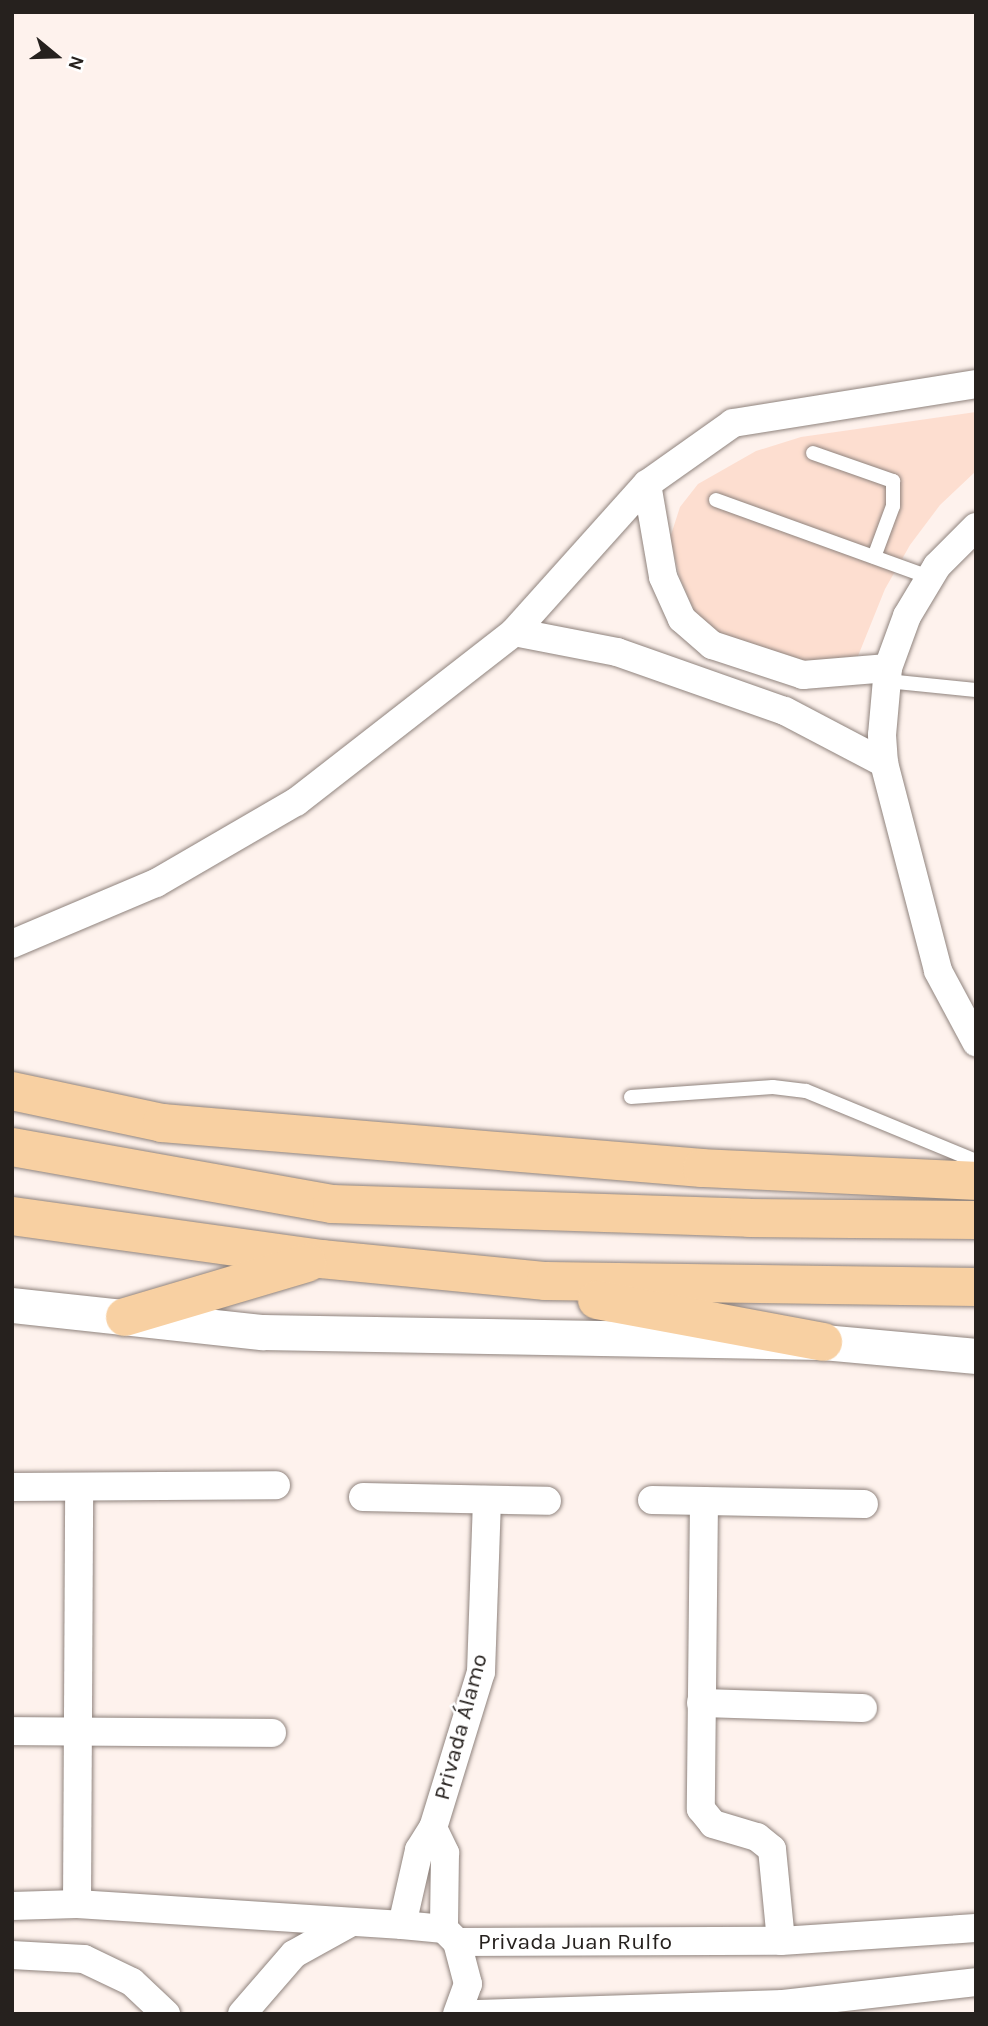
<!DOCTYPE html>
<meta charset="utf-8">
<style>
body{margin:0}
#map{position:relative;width:988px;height:2026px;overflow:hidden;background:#fef2ed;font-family:Karla,sans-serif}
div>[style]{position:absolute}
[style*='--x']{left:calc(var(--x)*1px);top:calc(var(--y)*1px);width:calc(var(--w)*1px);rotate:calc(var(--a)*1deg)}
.green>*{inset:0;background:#fdded0}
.roads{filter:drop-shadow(0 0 2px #8f837d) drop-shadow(0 0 2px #8f837d)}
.service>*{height:14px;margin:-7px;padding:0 7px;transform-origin:7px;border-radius:7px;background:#fff}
.minor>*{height:28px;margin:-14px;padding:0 14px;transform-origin:14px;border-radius:14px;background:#fff}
.tertiary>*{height:35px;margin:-17.5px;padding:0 17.5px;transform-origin:17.5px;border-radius:17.5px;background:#fff}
.trunk>*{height:38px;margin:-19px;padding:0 19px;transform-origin:19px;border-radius:19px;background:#f8d0a2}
span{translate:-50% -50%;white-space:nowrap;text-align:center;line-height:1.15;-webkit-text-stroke:5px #fff;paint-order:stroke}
.street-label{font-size:23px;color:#26211e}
.frame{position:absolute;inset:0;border:14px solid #26211e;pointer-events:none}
.north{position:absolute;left:21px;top:21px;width:70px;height:70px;-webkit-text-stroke:5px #fff;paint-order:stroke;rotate:109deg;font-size:19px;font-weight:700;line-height:28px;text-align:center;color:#26211e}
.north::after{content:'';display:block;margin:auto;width:24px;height:32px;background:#26211e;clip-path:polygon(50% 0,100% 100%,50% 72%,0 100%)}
</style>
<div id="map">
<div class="green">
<div style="clip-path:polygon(976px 412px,976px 471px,940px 505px,910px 545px,885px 589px,858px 656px,805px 663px,717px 633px,696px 615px,680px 578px,670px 538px,680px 507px,698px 484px,756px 451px,801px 437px)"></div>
</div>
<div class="roads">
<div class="service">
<div style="--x:813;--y:453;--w:85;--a:19.3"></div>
<div style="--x:893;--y:481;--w:25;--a:90"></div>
<div style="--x:893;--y:506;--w:54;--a:110.4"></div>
<div style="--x:716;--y:500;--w:226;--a:19.9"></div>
<div style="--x:887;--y:681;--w:89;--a:5.8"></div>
<div style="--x:631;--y:1097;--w:142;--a:-4"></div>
<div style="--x:773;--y:1087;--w:33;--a:7"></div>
<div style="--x:806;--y:1091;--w:184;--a:22.4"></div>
</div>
<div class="minor">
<div style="--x:647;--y:484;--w:94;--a:80.2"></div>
<div style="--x:663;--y:577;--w:46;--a:65.7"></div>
<div style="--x:682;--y:619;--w:40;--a:41"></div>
<div style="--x:712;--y:645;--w:96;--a:18.2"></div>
<div style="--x:803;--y:675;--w:85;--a:-4.7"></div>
<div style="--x:976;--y:527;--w:55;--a:135"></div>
<div style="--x:937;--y:566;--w:58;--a:121"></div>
<div style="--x:907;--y:616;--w:55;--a:110.1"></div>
<div style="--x:888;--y:668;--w:67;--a:95.1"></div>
<div style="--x:882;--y:735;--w:28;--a:86"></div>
<div style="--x:884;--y:763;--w:215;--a:75.4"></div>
<div style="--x:938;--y:971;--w:81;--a:61.8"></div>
<div style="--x:514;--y:632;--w:105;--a:11"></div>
<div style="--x:617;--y:652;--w:178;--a:19.4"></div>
<div style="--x:785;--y:711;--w:112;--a:27.7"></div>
<div style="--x:12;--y:944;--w:156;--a:-23"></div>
<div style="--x:156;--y:883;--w:162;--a:-30.1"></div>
<div style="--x:296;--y:802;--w:276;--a:-37.9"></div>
<div style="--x:514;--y:632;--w:199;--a:-48.1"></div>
<div style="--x:647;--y:484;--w:105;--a:-35.3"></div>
<div style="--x:733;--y:423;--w:246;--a:-9.1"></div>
<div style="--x:12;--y:1487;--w:264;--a:-0.4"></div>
<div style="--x:363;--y:1497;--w:184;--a:1.2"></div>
<div style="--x:652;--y:1500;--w:212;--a:1.1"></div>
<div style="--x:704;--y:1501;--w:308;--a:90.6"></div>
<div style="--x:701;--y:1809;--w:19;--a:51"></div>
<div style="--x:713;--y:1824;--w:46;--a:16.5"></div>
<div style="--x:757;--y:1837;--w:19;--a:39"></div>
<div style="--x:772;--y:1849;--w:92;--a:84.4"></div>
<div style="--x:701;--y:1703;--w:162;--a:1.8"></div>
<div style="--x:12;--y:1731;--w:260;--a:0.4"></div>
<div style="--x:433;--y:1828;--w:28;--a:64"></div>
<div style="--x:445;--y:1853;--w:76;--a:90.8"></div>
<div style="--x:77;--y:1904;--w:417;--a:-89.7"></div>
<div style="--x:12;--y:1906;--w:65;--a:-1.8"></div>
<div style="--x:77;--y:1904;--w:326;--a:3.7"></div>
<div style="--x:402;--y:1925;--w:42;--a:5.4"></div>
<div style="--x:444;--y:1929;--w:18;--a:45"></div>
<div style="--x:457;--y:1942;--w:324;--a:-0.2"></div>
<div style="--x:781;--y:1941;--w:195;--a:-3.8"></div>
<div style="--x:402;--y:1925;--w:77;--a:-77.2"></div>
<div style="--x:419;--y:1850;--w:26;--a:-58"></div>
<div style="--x:433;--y:1828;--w:163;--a:-72.9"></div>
<div style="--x:481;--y:1672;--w:172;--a:-88"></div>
<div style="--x:12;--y:1955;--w:72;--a:3.2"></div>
<div style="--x:84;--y:1959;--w:53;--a:25.6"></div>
<div style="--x:132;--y:1982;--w:47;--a:43.3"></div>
<div style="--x:242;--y:2014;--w:79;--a:-49.1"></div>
<div style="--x:294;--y:1954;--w:66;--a:-28.9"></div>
<div style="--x:457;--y:2014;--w:32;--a:-70"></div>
<div style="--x:468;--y:1984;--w:43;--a:-104.7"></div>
<div style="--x:478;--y:2014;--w:305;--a:-1.9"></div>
<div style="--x:783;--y:2004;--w:194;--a:-6.5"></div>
</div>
<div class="tertiary">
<div style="--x:12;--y:1305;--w:251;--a:6.2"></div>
<div style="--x:262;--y:1332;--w:561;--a:1.02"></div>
<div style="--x:823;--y:1342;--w:154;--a:5.2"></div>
</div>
<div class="trunk">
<div style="--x:12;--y:1091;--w:153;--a:12"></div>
<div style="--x:162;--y:1123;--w:542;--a:4.76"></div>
<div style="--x:702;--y:1168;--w:274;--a:2.7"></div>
<div style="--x:12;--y:1147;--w:325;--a:10.1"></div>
<div style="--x:332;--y:1204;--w:417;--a:1.9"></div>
<div style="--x:749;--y:1218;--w:227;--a:0.5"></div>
<div style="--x:12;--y:1216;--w:312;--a:7.9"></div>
<div style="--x:321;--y:1259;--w:226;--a:5.6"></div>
<div style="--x:546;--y:1281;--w:430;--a:0.8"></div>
<div style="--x:597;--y:1300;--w:230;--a:10.5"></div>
<div style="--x:125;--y:1317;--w:190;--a:-16.5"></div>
</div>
</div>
<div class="street-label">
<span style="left:461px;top:1727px;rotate:-75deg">Privada Álamo</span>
<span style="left:575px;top:1942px">Privada Juan Rulfo</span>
</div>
<div class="frame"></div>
<div class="north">N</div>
</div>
